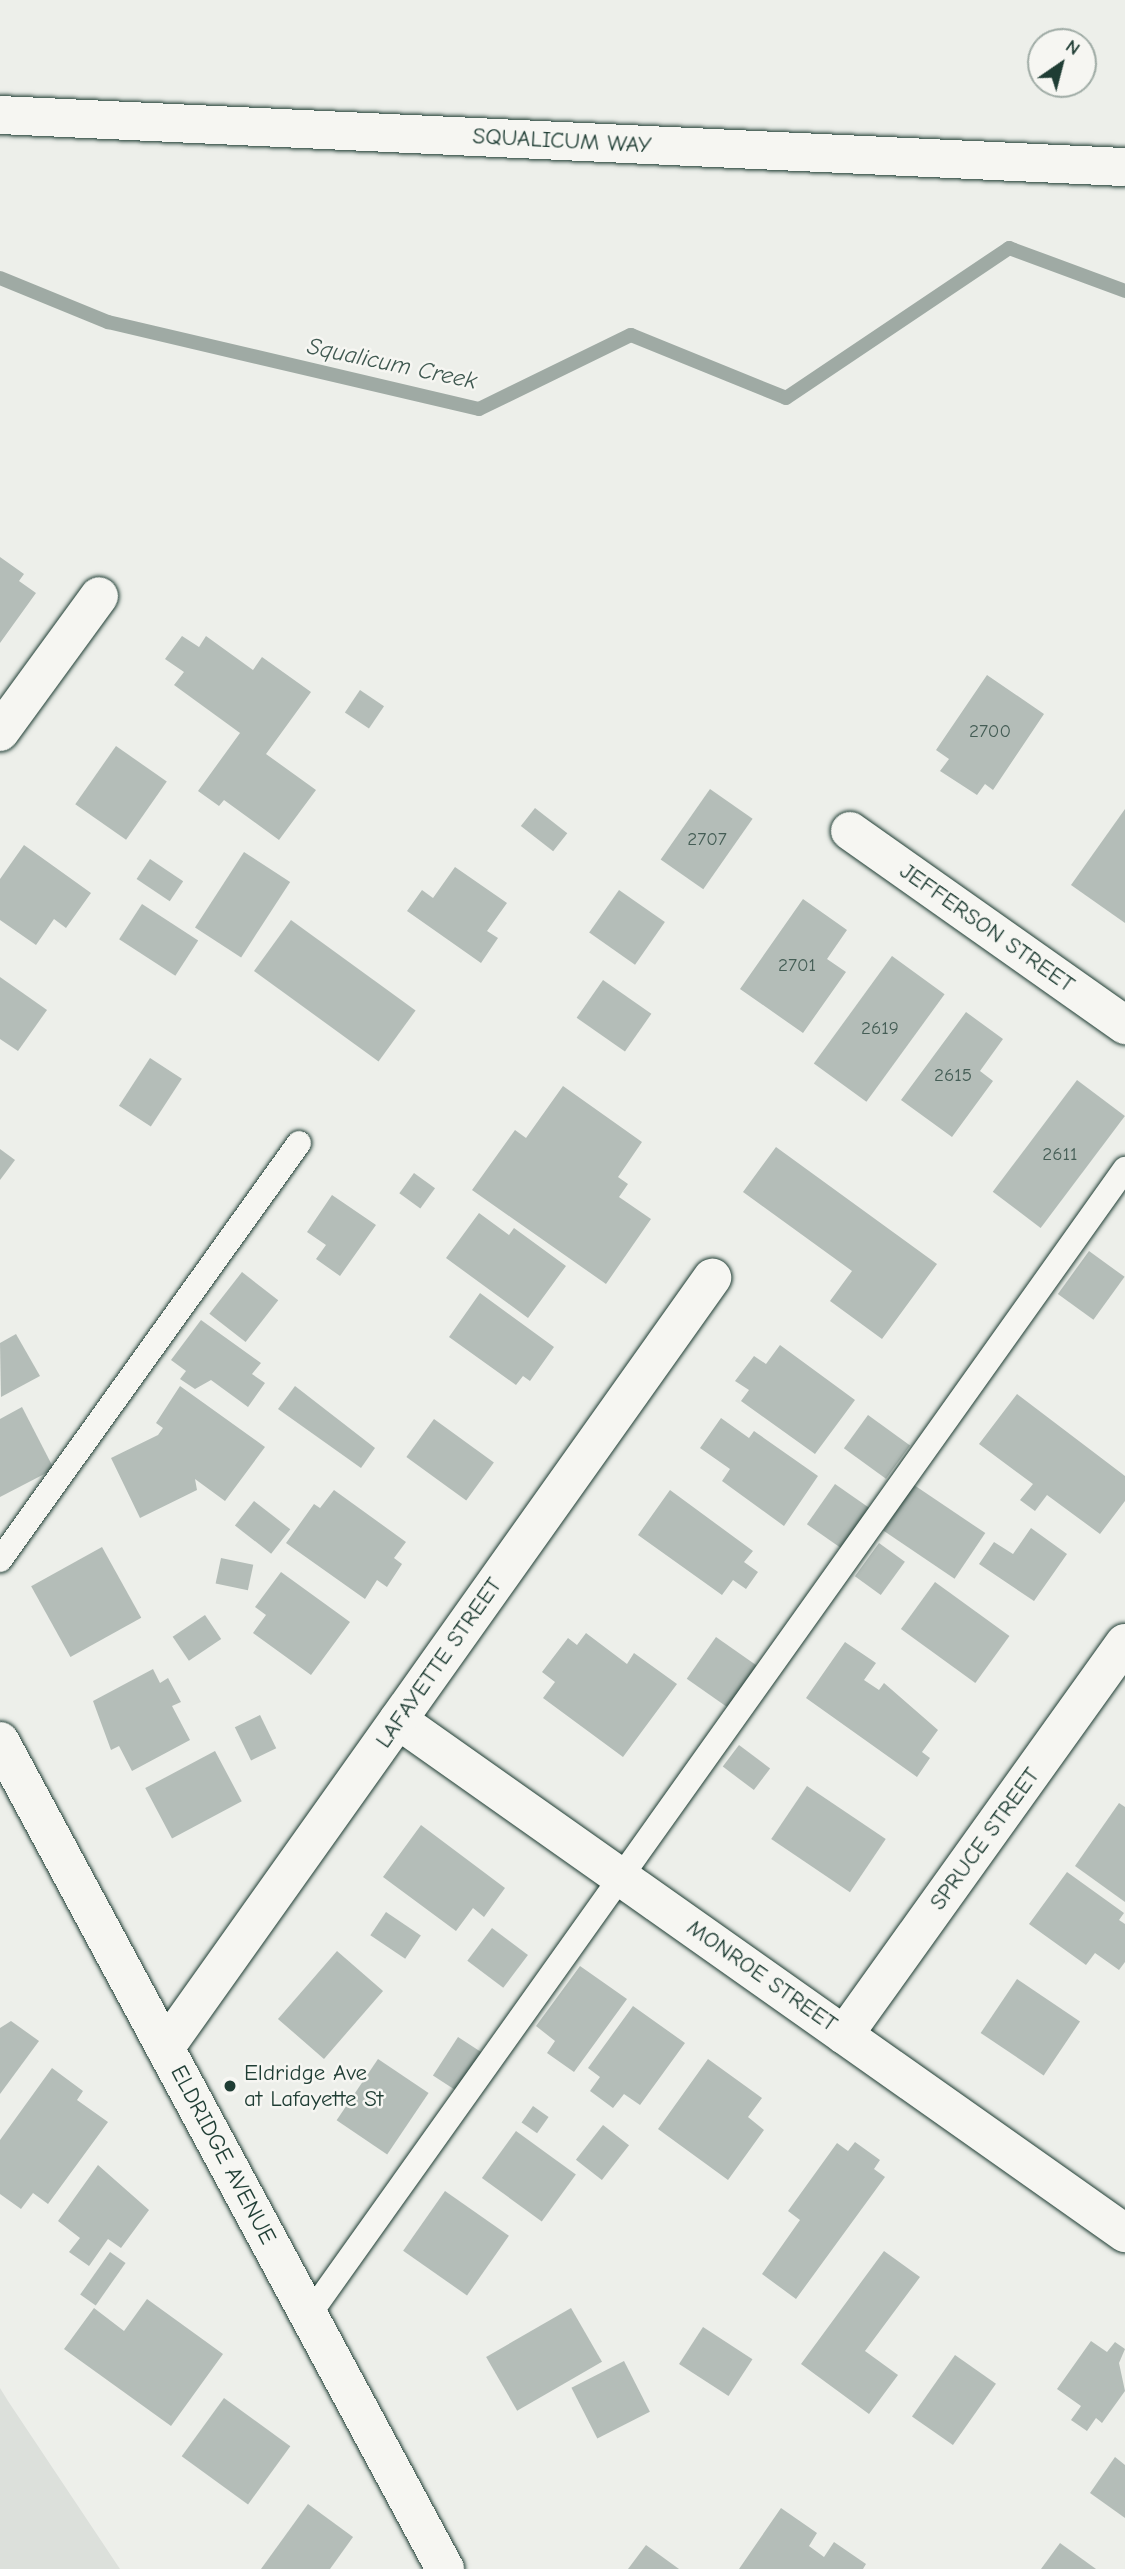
<!DOCTYPE html>
<style>
body{margin:0}
#map{position:relative;width:1125px;height:2569px;overflow:hidden;background:#edefea;font-family:"Comic Neue",sans-serif}
div>[style]{position:absolute}
[style*='--x']{left:calc(var(--x)*1px);top:calc(var(--y)*1px);width:calc(var(--w)*1px);rotate:calc(var(--a)*1deg)}
.built>*{inset:0;background:#dce0db}
.stream>*{height:14px;margin:-7px;padding:0 7px;transform-origin:7px;border-radius:7px;background:#9faaa4}
.building>*{inset:0;background:#b4bdb8;transform-origin:0 0}
.roads{filter:drop-shadow(0 0 2px #1f3d34) drop-shadow(0 0 2px #1f3d34)}
.lane>*{height:24px;margin:-12px;padding:0 12px;transform-origin:12px;border-radius:12px;background:#f6f6f2}
.street>*{height:38px;margin:-19px;padding:0 19px;transform-origin:19px;border-radius:19px;background:#f6f6f2}
.secondary>*{height:38px;margin:-19px;padding:0 19px;transform-origin:19px;border-radius:19px;background:#f6f6f2}
.dots>*{width:19px;height:19px;translate:-50% -50%;box-sizing:border-box;border:4px solid #f6f6f2;border-radius:50%}
span{translate:-50% -50%;white-space:nowrap;text-align:center;line-height:1.15;-webkit-text-stroke:5px #f6f6f2;paint-order:stroke}
.number-label{font-size:19px;color:#445d55}
.number-label span{-webkit-text-stroke-width:0}
.street-label{font-size:23px;color:#1f3d34}
.poi-label{font-size:23px;color:#1f3d34}
.left{translate:0 -50%;text-align:left}
.water-label{font-size:24px;color:#3f5850;font-style:italic}
.north{position:absolute;left:1027px;top:28px;width:70px;height:70px;box-sizing:border-box;background:#f6f6f2;border:2px solid #a0aca6;border-radius:50%;rotate:35deg;font-size:19px;font-weight:700;line-height:28px;text-align:center;color:#1f3d34}
.north::after{content:'';display:block;margin:auto;width:24px;height:32px;background:#1f3d34;clip-path:polygon(50% 0,100% 100%,50% 72%,0 100%)}
</style>
<div id="map">
<div class="built">
<div style="clip-path:polygon(0 2388px,8px 2401px,120px 2569px,0 2569px)"></div>
</div>
<div class="stream">
<div style="--x:0;--y:278;--w:117;--a:22.2"></div>
<div style="--x:108;--y:322;--w:381;--a:13.2"></div>
<div style="--x:479;--y:409;--w:169;--a:-26"></div>
<div style="--x:631;--y:335;--w:167;--a:22.1"></div>
<div style="--x:786;--y:398;--w:269;--a:-33.9"></div>
<div style="--x:1009;--y:248;--w:124;--a:20.3"></div>
</div>
<div class="building">
<div style="clip-path:polygon(0 557px,24px 574px,19px 581px,36px 593px,0 643px)"></div>
<div style="clip-path:polygon(182px 636px,199px 647px,206px 636px,253px 670px,262px 657px,311px 692px,266px 754px,316px 790px,279px 840px,224px 800px,219px 806px,198px 791px,240px 733px,174px 685px,184px 672px,165px 659px)"></div>
<div style="clip-path:polygon(987px 675px,1044px 714px,993px 790px,985px 784px,977px 795px,940px 771px,949px 759px,936px 750px)"></div>
<div style="left:360px;top:690px;width:29px;height:27px;rotate:34deg"></div>
<div style="left:116px;top:746px;width:62px;height:71px;rotate:35deg"></div>
<div style="left:710px;top:789px;width:52px;height:86px;rotate:35deg"></div>
<div style="left:535px;top:808px;width:41px;height:23px;rotate:38deg"></div>
<div style="clip-path:polygon(1125px 809px,1125px 923px,1071px 885px)"></div>
<div style="clip-path:polygon(24px 845px,91px 893px,66px 928px,54px 919px,36px 945px,0 920px,0 879px)"></div>
<div style="left:244px;top:852px;width:55px;height:90px;rotate:33deg"></div>
<div style="left:150px;top:859px;width:40px;height:24px;rotate:34deg"></div>
<div style="clip-path:polygon(455px 867px,507px 903px,487px 931px,498px 938px,481px 963px,407px 911px,422px 890px,433px 898px)"></div>
<div style="left:619px;top:890px;width:56px;height:52px;rotate:35deg"></div>
<div style="clip-path:polygon(803px 899px,847px 930px,827px 959px,846px 972px,803px 1033px,740px 989px)"></div>
<div style="left:142px;top:904px;width:67px;height:42px;rotate:33deg"></div>
<div style="left:291px;top:920px;width:154px;height:63px;rotate:36deg"></div>
<div style="left:892px;top:956px;width:65px;height:133px;rotate:36deg"></div>
<div style="clip-path:polygon(0 977px,47px 1010px,18px 1051px,0 1039px)"></div>
<div style="left:603px;top:980px;width:59px;height:46px;rotate:35deg"></div>
<div style="clip-path:polygon(966px 1012px,1003px 1039px,980px 1071px,993px 1081px,952px 1137px,901px 1100px)"></div>
<div style="left:150px;top:1058px;width:38px;height:57px;rotate:33deg"></div>
<div style="left:1077px;top:1080px;width:60px;height:140px;rotate:37deg"></div>
<div style="clip-path:polygon(563px 1086px,642px 1142px,618px 1177px,628px 1184px,619px 1197px,651px 1219px,606px 1284px,472px 1190px,515px 1130px,526px 1138px)"></div>
<div style="clip-path:polygon(776px 1147px,937px 1264px,882px 1339px,830px 1301px,852px 1271px,743px 1192px)"></div>
<div style="clip-path:polygon(0 1149px,15px 1160px,0 1180px)"></div>
<div style="left:414px;top:1173px;width:26px;height:25px;rotate:36deg"></div>
<div style="clip-path:polygon(332px 1195px,376px 1225px,340px 1276px,316px 1259px,326px 1245px,307px 1232px)"></div>
<div style="clip-path:polygon(479px 1213px,509px 1235px,514px 1228px,566px 1266px,528px 1318px,446px 1258px)"></div>
<div style="left:1089px;top:1251px;width:44px;height:53px;rotate:36deg"></div>
<div style="left:242px;top:1272px;width:46px;height:53px;rotate:38deg"></div>
<div style="clip-path:polygon(480px 1293px,554px 1347px,530px 1381px,523px 1376px,516px 1385px,449px 1337px)"></div>
<div style="clip-path:polygon(201px 1320px,261px 1363px,252px 1374px,265px 1383px,248px 1407px,211px 1380px,195px 1389px,180px 1379px,186px 1371px,171px 1360px)"></div>
<div style="clip-path:polygon(16px 1334px,40px 1376px,1px 1397px,0 1343px)"></div>
<div style="clip-path:polygon(780px 1345px,855px 1400px,815px 1454px,741px 1401px,749px 1390px,735px 1381px,754px 1356px,766px 1364px)"></div>
<div style="clip-path:polygon(180px 1386px,265px 1447px,225px 1501px,195px 1479px,197px 1490px,140px 1518px,111px 1458px,158px 1435px,163px 1428px,156px 1423px)"></div>
<div style="clip-path:polygon(295px 1386px,375px 1448px,361px 1468px,278px 1409px)"></div>
<div style="clip-path:polygon(1017px 1394px,1125px 1476px,1125px 1501px,1100px 1534px,1047px 1495px,1035px 1511px,1020px 1500px,1033px 1484px,979px 1444px)"></div>
<div style="clip-path:polygon(22px 1407px,54px 1469px,0 1497px,0 1419px)"></div>
<div style="left:868px;top:1415px;width:52px;height:41px;rotate:36deg"></div>
<div style="clip-path:polygon(721px 1418px,749px 1438px,754px 1431px,818px 1476px,784px 1526px,722px 1481px,730px 1469px,700px 1448px)"></div>
<div style="left:434px;top:1419px;width:74px;height:47px;rotate:36deg"></div>
<div style="left:835px;top:1484px;width:42px;height:49px;rotate:35deg"></div>
<div style="left:914px;top:1485px;width:86px;height:55px;rotate:34deg"></div>
<div style="clip-path:polygon(334px 1490px,406px 1542px,394px 1558px,402px 1564px,387px 1587px,377px 1580px,365px 1599px,286px 1543px,314px 1504px,320px 1508px)"></div>
<div style="clip-path:polygon(670px 1490px,753px 1551px,744px 1562px,758px 1572px,746px 1589px,733px 1580px,722px 1595px,638px 1535px)"></div>
<div style="left:254px;top:1501px;width:46px;height:31px;rotate:38deg"></div>
<div style="clip-path:polygon(1031px 1528px,1067px 1554px,1034px 1601px,979px 1564px,994px 1542px,1013px 1554px)"></div>
<div style="left:879px;top:1543px;width:32px;height:41px;rotate:36deg"></div>
<div style="left:102px;top:1547px;width:81px;height:81px;rotate:61deg"></div>
<div style="left:221px;top:1558px;width:33px;height:26px;rotate:12deg"></div>
<div style="clip-path:polygon(281px 1572px,350px 1622px,311px 1675px,253px 1633px,266px 1615px,255px 1607px)"></div>
<div style="left:935px;top:1582px;width:92px;height:58px;rotate:36deg"></div>
<div style="left:205px;top:1615px;width:29px;height:39px;rotate:56deg"></div>
<div style="clip-path:polygon(586px 1633px,627px 1664px,634px 1653px,677px 1684px,623px 1757px,543px 1698px,555px 1682px,542px 1672px,568px 1638px,577px 1645px)"></div>
<div style="left:716px;top:1637px;width:54px;height:51px;rotate:35deg"></div>
<div style="clip-path:polygon(845px 1642px,876px 1663px,864px 1680px,879px 1690px,884px 1683px,938px 1730px,922px 1752px,930px 1758px,917px 1777px,806px 1698px)"></div>
<div style="clip-path:polygon(153px 1669px,160px 1683px,168px 1678px,181px 1702px,172px 1706px,190px 1740px,132px 1771px,119px 1746px,111px 1750px,93px 1701px)"></div>
<div style="left:260px;top:1715px;width:37px;height:28px;rotate:64deg"></div>
<div style="left:739px;top:1745px;width:39px;height:27px;rotate:37deg"></div>
<div style="left:215px;top:1751px;width:57px;height:79px;rotate:62deg"></div>
<div style="left:807px;top:1786px;width:95px;height:64px;rotate:34deg"></div>
<div style="clip-path:polygon(1119px 1803px,1125px 1807px,1125px 1902px,1075px 1866px)"></div>
<div style="clip-path:polygon(421px 1825px,505px 1888px,484px 1917px,473px 1908px,456px 1931px,383px 1877px)"></div>
<div style="clip-path:polygon(1067px 1872px,1124px 1913px,1119px 1920px,1125px 1924px,1125px 1962px,1119px 1970px,1095px 1953px,1086px 1965px,1029px 1924px)"></div>
<div style="left:386px;top:1912px;width:42px;height:28px;rotate:34deg"></div>
<div style="left:492px;top:1928px;width:45px;height:41px;rotate:37deg"></div>
<div style="left:337px;top:1951px;width:61px;height:90px;rotate:41deg"></div>
<div style="clip-path:polygon(580px 1966px,627px 1999px,574px 2072px,547px 2053px,555px 2041px,536px 2026px)"></div>
<div style="left:1017px;top:1979px;width:76px;height:65px;rotate:34deg"></div>
<div style="clip-path:polygon(633px 2006px,685px 2043px,640px 2105px,624px 2094px,613px 2108px,590px 2091px,600px 2077px,588px 2068px)"></div>
<div style="clip-path:polygon(11px 2021px,39px 2041px,0 2094px,0 2028px)"></div>
<div style="left:458px;top:2037px;width:33px;height:46px;rotate:33deg"></div>
<div style="left:378px;top:2059px;width:61px;height:74px;rotate:34deg"></div>
<div style="clip-path:polygon(708px 2059px,762px 2098px,748px 2117px,764px 2130px,728px 2180px,658px 2129px)"></div>
<div style="clip-path:polygon(52px 2068px,83px 2091px,77px 2100px,108px 2122px,48px 2204px,33px 2193px,21px 2209px,0 2194px,0 2140px)"></div>
<div style="left:533px;top:2106px;width:19px;height:20px;rotate:35deg"></div>
<div style="left:603px;top:2125px;width:33px;height:44px;rotate:38deg"></div>
<div style="left:516px;top:2131px;width:74px;height:58px;rotate:36deg"></div>
<div style="clip-path:polygon(855px 2142px,880px 2160px,874px 2169px,885px 2177px,796px 2299px,762px 2274px,800px 2220px,788px 2211px,837px 2143px,848px 2151px)"></div>
<div style="clip-path:polygon(98px 2165px,149px 2210px,121px 2248px,108px 2239px,89px 2266px,69px 2252px,80px 2238px,58px 2221px)"></div>
<div style="left:445px;top:2191px;width:78px;height:73px;rotate:35deg"></div>
<div style="clip-path:polygon(884px 2251px,920px 2277px,865px 2351px,898px 2375px,869px 2414px,801px 2364px)"></div>
<div style="left:110px;top:2252px;width:19px;height:52px;rotate:35deg"></div>
<div style="clip-path:polygon(147px 2299px,223px 2354px,171px 2426px,64px 2349px,94px 2308px,124px 2331px)"></div>
<div style="left:571px;top:2308px;width:62px;height:98px;rotate:60deg"></div>
<div style="left:703px;top:2327px;width:59px;height:44px;rotate:33deg"></div>
<div style="clip-path:polygon(1091px 2341px,1107px 2352px,1115px 2342px,1125px 2349px,1119px 2363px,1125px 2391px,1102px 2423px,1096px 2418px,1087px 2431px,1071px 2420px,1081px 2406px,1057px 2389px)"></div>
<div style="left:955px;top:2355px;width:50px;height:75px;rotate:35deg"></div>
<div style="left:624px;top:2361px;width:57px;height:59px;rotate:63deg"></div>
<div style="left:224px;top:2398px;width:82px;height:72px;rotate:36deg"></div>
<div style="clip-path:polygon(1115px 2457px,1125px 2465px,1125px 2518px,1090px 2493px)"></div>
<div style="clip-path:polygon(308px 2504px,353px 2537px,330px 2569px,261px 2569px)"></div>
<div style="clip-path:polygon(781px 2508px,817px 2533px,809px 2546px,824px 2557px,834px 2542px,866px 2564px,863px 2569px,739px 2569px)"></div>
<div style="clip-path:polygon(1060px 2543px,1096px 2569px,1041px 2569px)"></div>
<div style="clip-path:polygon(646px 2545px,679px 2569px,628px 2569px)"></div>
</div>
<div class="roads">
<div class="lane">
<div style="--x:0;--y:1560;--w:513;--a:-54.36"></div>
<div style="--x:309;--y:2315;--w:1407;--a:-54.55"></div>
</div>
<div class="street">
<div style="--x:0;--y:732;--w:168;--a:-53.9"></div>
<div style="--x:850;--y:831;--w:337;--a:35.2"></div>
<div style="--x:398;--y:1720;--w:890;--a:35.21"></div>
<div style="--x:844;--y:2035;--w:482;--a:-54.4"></div>
<div style="--x:165;--y:2048;--w:945;--a:-54.61"></div>
</div>
<div class="secondary">
<div style="--x:0;--y:115;--w:1126;--a:2.65"></div>
<div style="--x:0;--y:1741;--w:940;--a:61.74"></div>
</div>
</div>
<div class="dots">
<div style="left:230px;top:2086px;background:#1f3d34"></div>
</div>
<div class="number-label">
<span style="left:990px;top:732px">2700</span>
<span style="left:707px;top:840px">2707</span>
<span style="left:797px;top:966px">2701</span>
<span style="left:880px;top:1029px">2619</span>
<span style="left:953px;top:1076px">2615</span>
<span style="left:1060px;top:1155px">2611</span>
</div>
<div class="street-label">
<span style="left:562px;top:141px;rotate:3deg">SQUALICUM WAY</span>
<span style="left:987px;top:928px;rotate:35deg">JEFFERSON STREET</span>
<span style="left:439px;top:1663px;rotate:-55deg">LAFAYETTE STREET</span>
<span style="left:985px;top:1839px;rotate:-54deg">SPRUCE STREET</span>
<span style="left:762px;top:1976px;rotate:35deg">MONROE STREET</span>
<span style="left:223px;top:2155px;rotate:62deg">ELDRIDGE AVENUE</span>
</div>
<div class="poi-label">
<span class="left" style="left:244px;top:2086px">Eldridge Ave<br>at Lafayette St</span>
</div>
<div class="water-label">
<span style="left:392px;top:364px;rotate:12deg">Squalicum Creek</span>
</div>
<div class="north">N</div>
</div>
